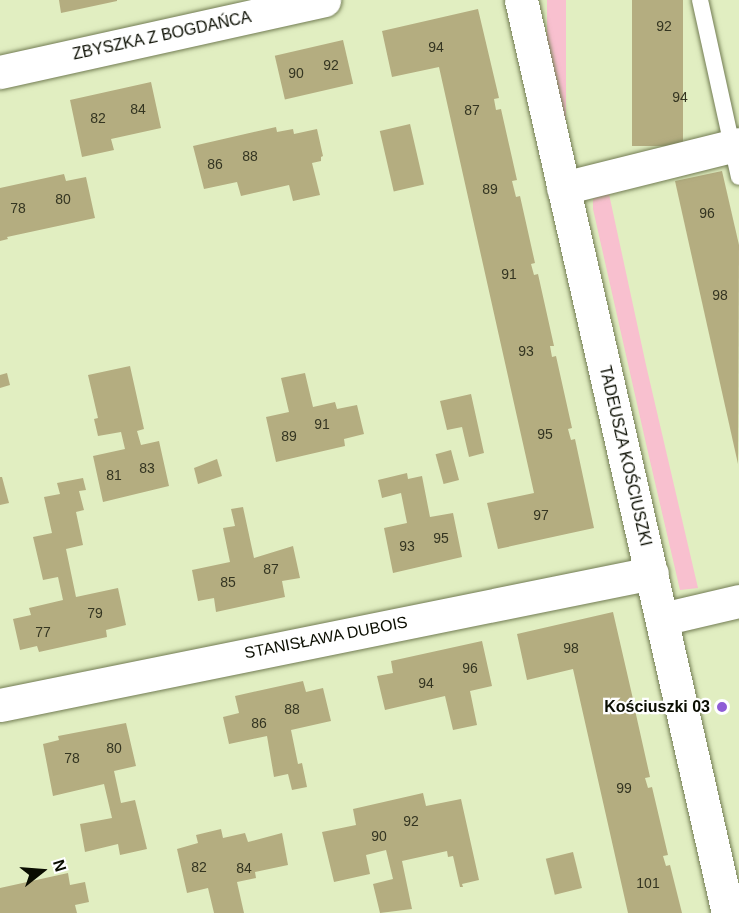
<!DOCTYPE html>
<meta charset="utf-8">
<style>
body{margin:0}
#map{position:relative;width:739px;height:913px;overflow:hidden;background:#e1eec1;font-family:Arial,sans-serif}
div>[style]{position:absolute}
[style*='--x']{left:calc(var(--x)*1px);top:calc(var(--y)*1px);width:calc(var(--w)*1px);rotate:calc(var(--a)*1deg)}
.green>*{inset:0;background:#f8c0cf;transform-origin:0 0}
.building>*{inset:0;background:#b4ad80;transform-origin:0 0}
.roads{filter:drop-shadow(0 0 2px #727c53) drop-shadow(0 0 2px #727c53)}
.lane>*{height:16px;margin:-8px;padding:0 8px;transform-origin:8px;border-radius:8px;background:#fff}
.street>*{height:33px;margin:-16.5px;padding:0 16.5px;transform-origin:16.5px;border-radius:16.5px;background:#fff}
.secondary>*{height:33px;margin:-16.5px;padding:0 16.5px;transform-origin:16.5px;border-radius:16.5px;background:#fff}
.dots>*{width:16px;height:16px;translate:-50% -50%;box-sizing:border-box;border:3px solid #fff;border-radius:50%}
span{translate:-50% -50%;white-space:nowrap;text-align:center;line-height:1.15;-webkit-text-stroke:4.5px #fff;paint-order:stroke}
.number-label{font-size:14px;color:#343521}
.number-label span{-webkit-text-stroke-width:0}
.street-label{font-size:16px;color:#0a0d01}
.poi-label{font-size:16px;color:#0a0d01;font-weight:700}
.right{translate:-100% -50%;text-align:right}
.north{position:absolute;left:12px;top:841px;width:60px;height:60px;-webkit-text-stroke:4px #fff;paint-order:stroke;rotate:73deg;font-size:16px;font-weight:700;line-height:24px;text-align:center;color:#0a0d01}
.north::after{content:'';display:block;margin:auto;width:21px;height:27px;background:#0a0d01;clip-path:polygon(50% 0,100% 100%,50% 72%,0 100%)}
</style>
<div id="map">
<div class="green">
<div style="left:547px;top:0;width:19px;height:162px"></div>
<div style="clip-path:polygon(609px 194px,646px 365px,698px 588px,680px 590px,647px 448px,593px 209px,593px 199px,598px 195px)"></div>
</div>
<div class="building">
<div style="clip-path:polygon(59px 0,117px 0,117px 1px,61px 13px)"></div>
<div style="left:632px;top:0;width:51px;height:146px"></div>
<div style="clip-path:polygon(478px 9px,499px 98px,494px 99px,496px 110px,501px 109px,517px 180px,512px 181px,516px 197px,520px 196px,535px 263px,531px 264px,534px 275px,538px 274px,554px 346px,550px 346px,552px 357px,556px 356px,572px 428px,568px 429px,571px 440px,575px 439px,594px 528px,498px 549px,487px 503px,534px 493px,532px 484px,439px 67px,392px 77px,382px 31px)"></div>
<div style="left:343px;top:40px;width:45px;height:70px;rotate:77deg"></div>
<div style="clip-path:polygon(151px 82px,161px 128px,111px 139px,114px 150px,82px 157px,70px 100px)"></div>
<div style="left:410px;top:124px;width:62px;height:31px;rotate:77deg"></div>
<div style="clip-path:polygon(276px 127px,277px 132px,293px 129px,294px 134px,317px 129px,323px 156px,321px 157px,321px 161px,312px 163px,320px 195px,293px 201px,289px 185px,241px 196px,237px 182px,204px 189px,193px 146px)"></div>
<div style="clip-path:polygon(722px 171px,739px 245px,738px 464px,675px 181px)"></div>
<div style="clip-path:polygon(64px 174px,66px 181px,86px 177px,95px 218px,7px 237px,8px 239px,0 241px,0 188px)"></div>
<div style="clip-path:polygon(130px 366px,144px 429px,137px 431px,141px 445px,159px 441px,169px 486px,103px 502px,93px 456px,125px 449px,121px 432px,98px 436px,94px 419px,98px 418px,88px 375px)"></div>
<div style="clip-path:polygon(7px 373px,10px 385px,0 388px,0 375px)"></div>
<div style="clip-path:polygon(305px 373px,313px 407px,335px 402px,337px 409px,357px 405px,364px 434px,344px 439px,345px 446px,276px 462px,266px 417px,289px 412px,281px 378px)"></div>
<div style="clip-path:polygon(471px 394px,484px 453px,469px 457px,462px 427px,447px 430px,440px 401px)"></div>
<div style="left:451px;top:450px;width:31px;height:16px;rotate:75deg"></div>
<div style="clip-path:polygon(217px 459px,222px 476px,198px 484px,194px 468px)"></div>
<div style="clip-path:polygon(407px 473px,408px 479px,422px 476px,430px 517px,453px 513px,462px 557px,393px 573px,384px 528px,407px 523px,401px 493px,382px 498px,378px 480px)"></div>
<div style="clip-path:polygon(0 477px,2px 477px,9px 503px,0 505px)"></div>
<div style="clip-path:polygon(83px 478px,86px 490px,79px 491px,84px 510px,76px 512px,83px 545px,66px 549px,76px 597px,118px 588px,126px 625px,106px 630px,107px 637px,39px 652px,37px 646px,20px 650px,13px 619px,31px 615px,29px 608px,63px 600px,58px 577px,43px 580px,33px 537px,52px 533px,44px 497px,60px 494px,57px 483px)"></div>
<div style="clip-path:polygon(243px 507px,254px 558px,293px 546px,300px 578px,282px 581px,285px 597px,216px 612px,214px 598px,198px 601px,192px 570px,230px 562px,223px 528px,235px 526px,231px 509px)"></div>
<div style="clip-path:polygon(613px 612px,633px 699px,628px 700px,631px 710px,635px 710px,650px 777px,645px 778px,648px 788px,652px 787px,668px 855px,663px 856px,666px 866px,670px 865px,682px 913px,628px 913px,573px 669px,527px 680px,517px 634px)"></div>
<div style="clip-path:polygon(482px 641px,492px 686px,470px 691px,477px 725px,453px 730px,445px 696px,385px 710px,377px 676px,393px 673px,391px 661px)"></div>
<div style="clip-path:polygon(303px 681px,306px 692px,323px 688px,331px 721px,291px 730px,298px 764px,302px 763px,307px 787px,292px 790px,288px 774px,274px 777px,267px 736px,229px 744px,223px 717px,239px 713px,235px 696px)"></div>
<div style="clip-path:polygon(126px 723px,136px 766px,114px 771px,121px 803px,135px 800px,147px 849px,120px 855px,118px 844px,85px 852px,80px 824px,112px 818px,104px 784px,53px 796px,43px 744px,59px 740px,58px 736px)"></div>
<div style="clip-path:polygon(423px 793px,426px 806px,461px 799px,479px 880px,462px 884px,463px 887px,460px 887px,453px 856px,448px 857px,447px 851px,402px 861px,412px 909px,380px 913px,373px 884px,393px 879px,386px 850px,366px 855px,370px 874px,334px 882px,322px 832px,356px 825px,353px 809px)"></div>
<div style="clip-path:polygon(221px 829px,223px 838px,245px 833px,248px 842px,282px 833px,288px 865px,255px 872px,256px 878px,237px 882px,244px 913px,214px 913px,208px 888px,187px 893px,177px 849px,198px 843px,196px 835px)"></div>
<div style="left:573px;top:852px;width:37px;height:28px;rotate:76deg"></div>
<div style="clip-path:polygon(68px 873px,70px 885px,85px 882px,89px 902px,75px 905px,77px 913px,0 913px,0 888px)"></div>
</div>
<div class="roads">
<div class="lane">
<div style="--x:700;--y:0;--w:181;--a:77.6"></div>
</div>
<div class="street">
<div style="--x:0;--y:72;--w:332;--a:-12.5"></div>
<div style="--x:563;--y:188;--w:181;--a:-14"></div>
<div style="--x:662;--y:619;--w:79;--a:-13.2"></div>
<div style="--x:0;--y:705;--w:665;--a:-11.45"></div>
</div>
<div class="secondary">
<div style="--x:521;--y:0;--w:936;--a:77.23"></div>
</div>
</div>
<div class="dots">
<div style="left:722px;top:707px;background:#8f5dd6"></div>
</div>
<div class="number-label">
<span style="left:664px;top:26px">92</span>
<span style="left:436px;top:47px">94</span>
<span style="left:331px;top:65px">92</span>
<span style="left:296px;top:73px">90</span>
<span style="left:680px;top:97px">94</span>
<span style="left:138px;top:109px">84</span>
<span style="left:472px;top:110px">87</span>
<span style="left:98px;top:118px">82</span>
<span style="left:250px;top:156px">88</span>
<span style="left:215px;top:164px">86</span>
<span style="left:490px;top:189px">89</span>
<span style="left:63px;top:199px">80</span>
<span style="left:18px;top:208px">78</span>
<span style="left:707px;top:213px">96</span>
<span style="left:509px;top:274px">91</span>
<span style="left:720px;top:295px">98</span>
<span style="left:526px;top:351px">93</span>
<span style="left:322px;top:424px">91</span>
<span style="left:545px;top:434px">95</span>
<span style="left:289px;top:436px">89</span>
<span style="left:147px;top:468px">83</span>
<span style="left:114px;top:475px">81</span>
<span style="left:541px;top:515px">97</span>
<span style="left:441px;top:538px">95</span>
<span style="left:407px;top:546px">93</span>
<span style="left:271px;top:569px">87</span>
<span style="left:228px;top:582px">85</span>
<span style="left:95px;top:613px">79</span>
<span style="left:43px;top:632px">77</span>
<span style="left:571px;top:648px">98</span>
<span style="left:470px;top:668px">96</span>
<span style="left:426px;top:683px">94</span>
<span style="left:292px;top:709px">88</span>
<span style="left:259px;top:723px">86</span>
<span style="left:114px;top:748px">80</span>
<span style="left:72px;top:758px">78</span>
<span style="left:624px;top:788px">99</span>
<span style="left:411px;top:821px">92</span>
<span style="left:379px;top:836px">90</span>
<span style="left:199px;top:867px">82</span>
<span style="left:244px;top:868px">84</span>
<span style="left:648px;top:883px">101</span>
</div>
<div class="street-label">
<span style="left:162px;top:36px;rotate:-12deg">ZBYSZKA Z BOGDAŃCA</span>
<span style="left:625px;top:456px;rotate:77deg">TADEUSZA KOŚCIUSZKI</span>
<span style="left:326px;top:638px;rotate:-11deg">STANISŁAWA DUBOIS</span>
</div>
<div class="poi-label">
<span class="right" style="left:710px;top:707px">Kościuszki 03</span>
</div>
<div class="north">N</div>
</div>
